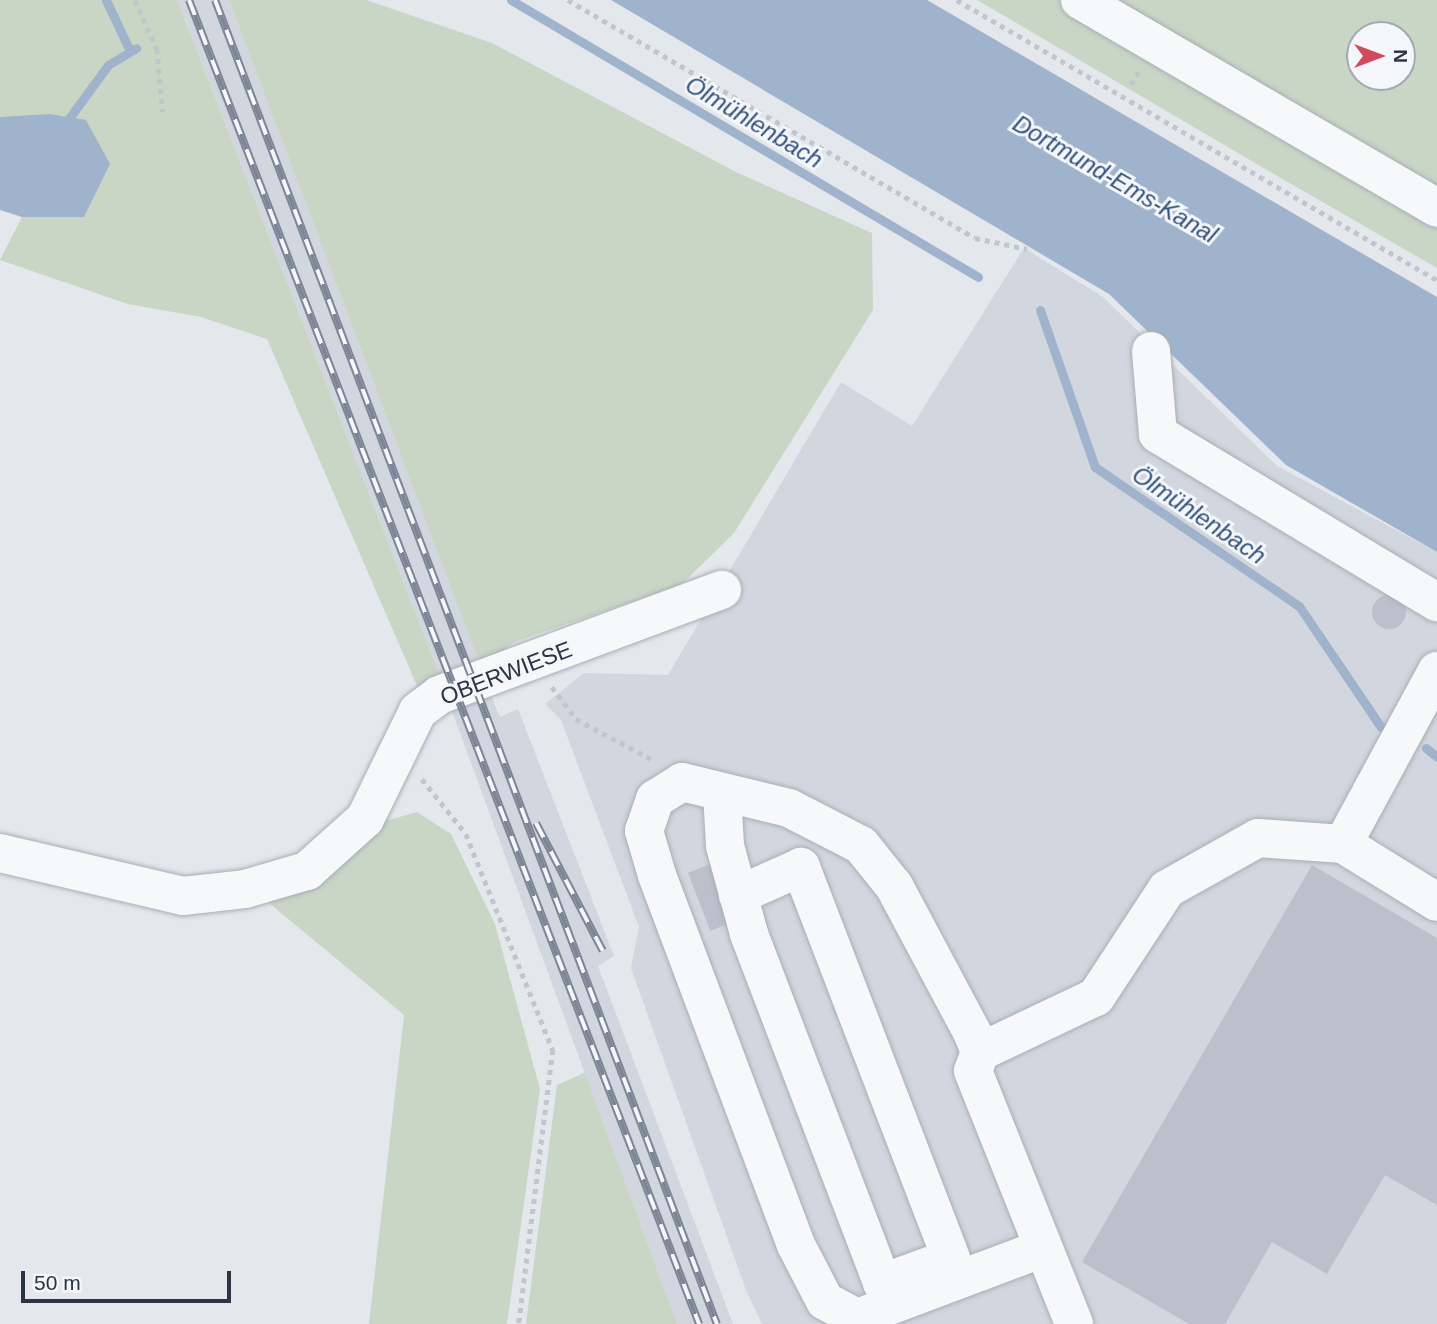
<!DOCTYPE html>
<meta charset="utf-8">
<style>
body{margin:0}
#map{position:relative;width:1437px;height:1324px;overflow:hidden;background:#e4e7ec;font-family:Helvetica,sans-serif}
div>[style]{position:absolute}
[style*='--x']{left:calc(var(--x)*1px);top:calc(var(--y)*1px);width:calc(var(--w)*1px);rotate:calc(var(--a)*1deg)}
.built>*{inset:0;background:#d2d6de}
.green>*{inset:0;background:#c9d6c5}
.water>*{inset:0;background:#9fb4cc}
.stream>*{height:9px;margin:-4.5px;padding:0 4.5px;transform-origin:4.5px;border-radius:4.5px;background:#9fb4cc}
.building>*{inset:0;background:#bbc0ca;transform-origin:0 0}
.round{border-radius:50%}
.path>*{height:4.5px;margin-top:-2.25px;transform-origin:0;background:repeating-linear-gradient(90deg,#c2c5cb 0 5px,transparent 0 10px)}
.roads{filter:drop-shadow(0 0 2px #a9aeb7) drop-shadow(0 0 2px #a9aeb7)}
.minor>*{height:38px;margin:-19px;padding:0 19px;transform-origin:19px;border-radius:19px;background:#f7f8fa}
.rail>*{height:8px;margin-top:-4px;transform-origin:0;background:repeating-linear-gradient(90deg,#f4f6f9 0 16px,#7d8696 0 32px);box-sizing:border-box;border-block:2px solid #7d8696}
span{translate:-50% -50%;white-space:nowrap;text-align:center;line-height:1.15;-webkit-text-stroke:6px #f4f6f9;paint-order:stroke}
.street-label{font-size:23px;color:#2b3445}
.water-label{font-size:24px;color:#34527a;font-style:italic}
.north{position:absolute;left:1346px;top:21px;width:70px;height:70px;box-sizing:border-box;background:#f4f6f9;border:2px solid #a4a8b1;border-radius:50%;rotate:90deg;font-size:19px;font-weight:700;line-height:28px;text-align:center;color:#2b3445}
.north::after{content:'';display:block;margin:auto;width:24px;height:32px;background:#d1495b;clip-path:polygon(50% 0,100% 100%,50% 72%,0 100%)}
.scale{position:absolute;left:21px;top:1271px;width:210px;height:32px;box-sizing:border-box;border:4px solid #2b3445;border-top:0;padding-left:9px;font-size:21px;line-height:24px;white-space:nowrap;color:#2b3445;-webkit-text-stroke:5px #f4f6f9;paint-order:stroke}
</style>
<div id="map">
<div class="built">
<div style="clip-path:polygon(177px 0,229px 0,480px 665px,441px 679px)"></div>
<div style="clip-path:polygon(1024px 248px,1103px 297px,1277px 466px,1437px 552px,1437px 1324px,762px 1324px,746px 1290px,631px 968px,639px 927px,561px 720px,545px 704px,584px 673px,668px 675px,841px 382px,912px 426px)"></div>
<div style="clip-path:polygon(488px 689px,500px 717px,518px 709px,614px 956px,598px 966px,733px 1324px,677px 1324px,449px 703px)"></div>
</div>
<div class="green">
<div style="clip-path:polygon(0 0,177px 0,441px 679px,418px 688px,267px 339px,201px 317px,128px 304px,0 260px,22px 217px,84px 217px,11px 117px,0 117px)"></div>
<div style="clip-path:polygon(229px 0,366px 0,492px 43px,736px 172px,872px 233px,873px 310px,734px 533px,681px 585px,517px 641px,480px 665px)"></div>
<div style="clip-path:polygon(evenodd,977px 0,1437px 0,1437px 268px,1267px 170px,977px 0,1360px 35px,1402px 35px,1402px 77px,1360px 77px,1360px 35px)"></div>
<div style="clip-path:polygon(417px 812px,451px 834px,495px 924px,540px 1089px,507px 1324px,369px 1324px,404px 1015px,263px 898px,382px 822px)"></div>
<div style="clip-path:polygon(584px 1073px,585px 1073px,677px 1324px,526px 1324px,557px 1085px)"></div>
</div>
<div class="water">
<div style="clip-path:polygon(611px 0,927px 0,1437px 297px,1437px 552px,1286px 465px,1109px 294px)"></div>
<div style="clip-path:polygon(50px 114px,86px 120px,110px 164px,84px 217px,22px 217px,0 210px,0 117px)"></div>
</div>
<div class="stream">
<div style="--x:106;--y:0;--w:56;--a:64.8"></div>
<div style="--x:511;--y:0;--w:543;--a:30.67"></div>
<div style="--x:70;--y:117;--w:64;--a:-53.8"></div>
<div style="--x:108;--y:65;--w:33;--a:-31"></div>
<div style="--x:1040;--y:310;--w:166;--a:70.7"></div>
<div style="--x:1095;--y:467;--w:247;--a:34.3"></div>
<div style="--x:1299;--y:606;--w:146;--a:55.9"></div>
<div style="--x:1426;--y:748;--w:14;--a:39"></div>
</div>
<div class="building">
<div class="round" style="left:1372px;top:595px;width:34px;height:34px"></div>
<div style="left:716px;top:862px;width:62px;height:30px;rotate:69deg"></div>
<div style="clip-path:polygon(1312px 865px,1437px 938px,1437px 1205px,1385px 1175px,1327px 1274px,1272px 1242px,1225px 1324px,1189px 1324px,1082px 1262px)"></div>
</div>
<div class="path">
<div style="--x:135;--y:0;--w:54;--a:65.8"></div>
<div style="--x:157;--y:49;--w:63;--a:84.6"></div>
<div style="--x:568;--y:0;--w:471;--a:30.3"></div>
<div style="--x:975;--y:238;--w:53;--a:11.9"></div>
<div style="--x:957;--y:0;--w:556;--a:30.26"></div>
<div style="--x:1131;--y:85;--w:15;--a:-62"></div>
<div style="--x:552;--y:687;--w:40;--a:53"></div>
<div style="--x:576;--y:719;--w:87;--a:28"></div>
<div style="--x:422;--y:779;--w:70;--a:51.3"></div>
<div style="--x:466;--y:834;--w:233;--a:68.1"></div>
<div style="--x:553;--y:1050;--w:276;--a:97.1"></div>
</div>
<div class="roads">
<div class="minor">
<div style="--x:1080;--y:0;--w:413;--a:30.2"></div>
<div style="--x:1151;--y:351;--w:83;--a:85.2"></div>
<div style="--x:1158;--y:434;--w:326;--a:31.1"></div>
<div style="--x:722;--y:792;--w:54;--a:86.8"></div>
<div style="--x:725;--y:846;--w:91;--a:74.7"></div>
<div style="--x:749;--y:934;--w:373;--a:69.1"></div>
<div style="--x:882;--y:1283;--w:73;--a:-19.9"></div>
<div style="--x:951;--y:1258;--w:419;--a:-111"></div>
<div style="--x:801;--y:867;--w:69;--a:156"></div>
<div style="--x:1343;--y:844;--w:197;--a:-61.5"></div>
<div style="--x:0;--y:853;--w:188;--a:13.2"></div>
<div style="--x:183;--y:896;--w:62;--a:-6.4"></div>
<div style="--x:245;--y:889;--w:65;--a:-16.2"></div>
<div style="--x:307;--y:871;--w:78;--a:-41.9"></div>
<div style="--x:365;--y:819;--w:120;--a:-63.9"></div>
<div style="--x:418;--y:711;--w:26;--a:-37"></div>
<div style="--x:439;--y:695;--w:302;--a:-20.4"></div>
<div style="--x:980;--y:1052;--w:128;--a:-25.4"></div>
<div style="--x:1096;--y:997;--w:129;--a:-56.7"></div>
<div style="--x:1167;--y:889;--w:104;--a:-29.3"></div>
<div style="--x:1258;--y:838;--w:85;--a:4"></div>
<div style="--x:1343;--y:844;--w:110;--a:31.7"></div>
<div style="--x:1041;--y:1249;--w:197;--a:159.4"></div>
<div style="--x:857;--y:1318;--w:36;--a:-152"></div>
<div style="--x:825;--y:1301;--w:63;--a:-117.4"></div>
<div style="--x:796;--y:1245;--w:395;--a:-110.6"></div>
<div style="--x:657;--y:875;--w:46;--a:-106.5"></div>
<div style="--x:644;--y:831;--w:34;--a:-71"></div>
<div style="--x:655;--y:799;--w:32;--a:-32"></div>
<div style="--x:682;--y:782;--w:110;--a:13.7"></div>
<div style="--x:789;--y:808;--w:81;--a:27.2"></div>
<div style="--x:861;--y:845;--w:53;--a:51.2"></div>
<div style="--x:894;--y:886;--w:166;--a:61.9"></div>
<div style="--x:972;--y:1032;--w:22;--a:68"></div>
<div style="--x:980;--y:1052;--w:20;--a:110"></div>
<div style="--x:973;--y:1071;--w:272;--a:68.2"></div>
</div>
</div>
<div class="rail">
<div style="--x:189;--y:0;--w:1419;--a:68.93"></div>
<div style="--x:215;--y:0;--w:1416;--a:69.24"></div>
<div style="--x:536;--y:823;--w:144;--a:62.4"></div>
</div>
<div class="street-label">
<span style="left:506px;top:673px;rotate:-21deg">OBERWIESE</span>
</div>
<div class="water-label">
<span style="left:754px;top:122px;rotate:31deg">Ölmühlenbach</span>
<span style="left:1115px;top:179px;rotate:30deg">Dortmund-Ems-Kanal</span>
<span style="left:1199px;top:515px;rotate:34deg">Ölmühlenbach</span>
</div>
<div class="north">N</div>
<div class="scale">50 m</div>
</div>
